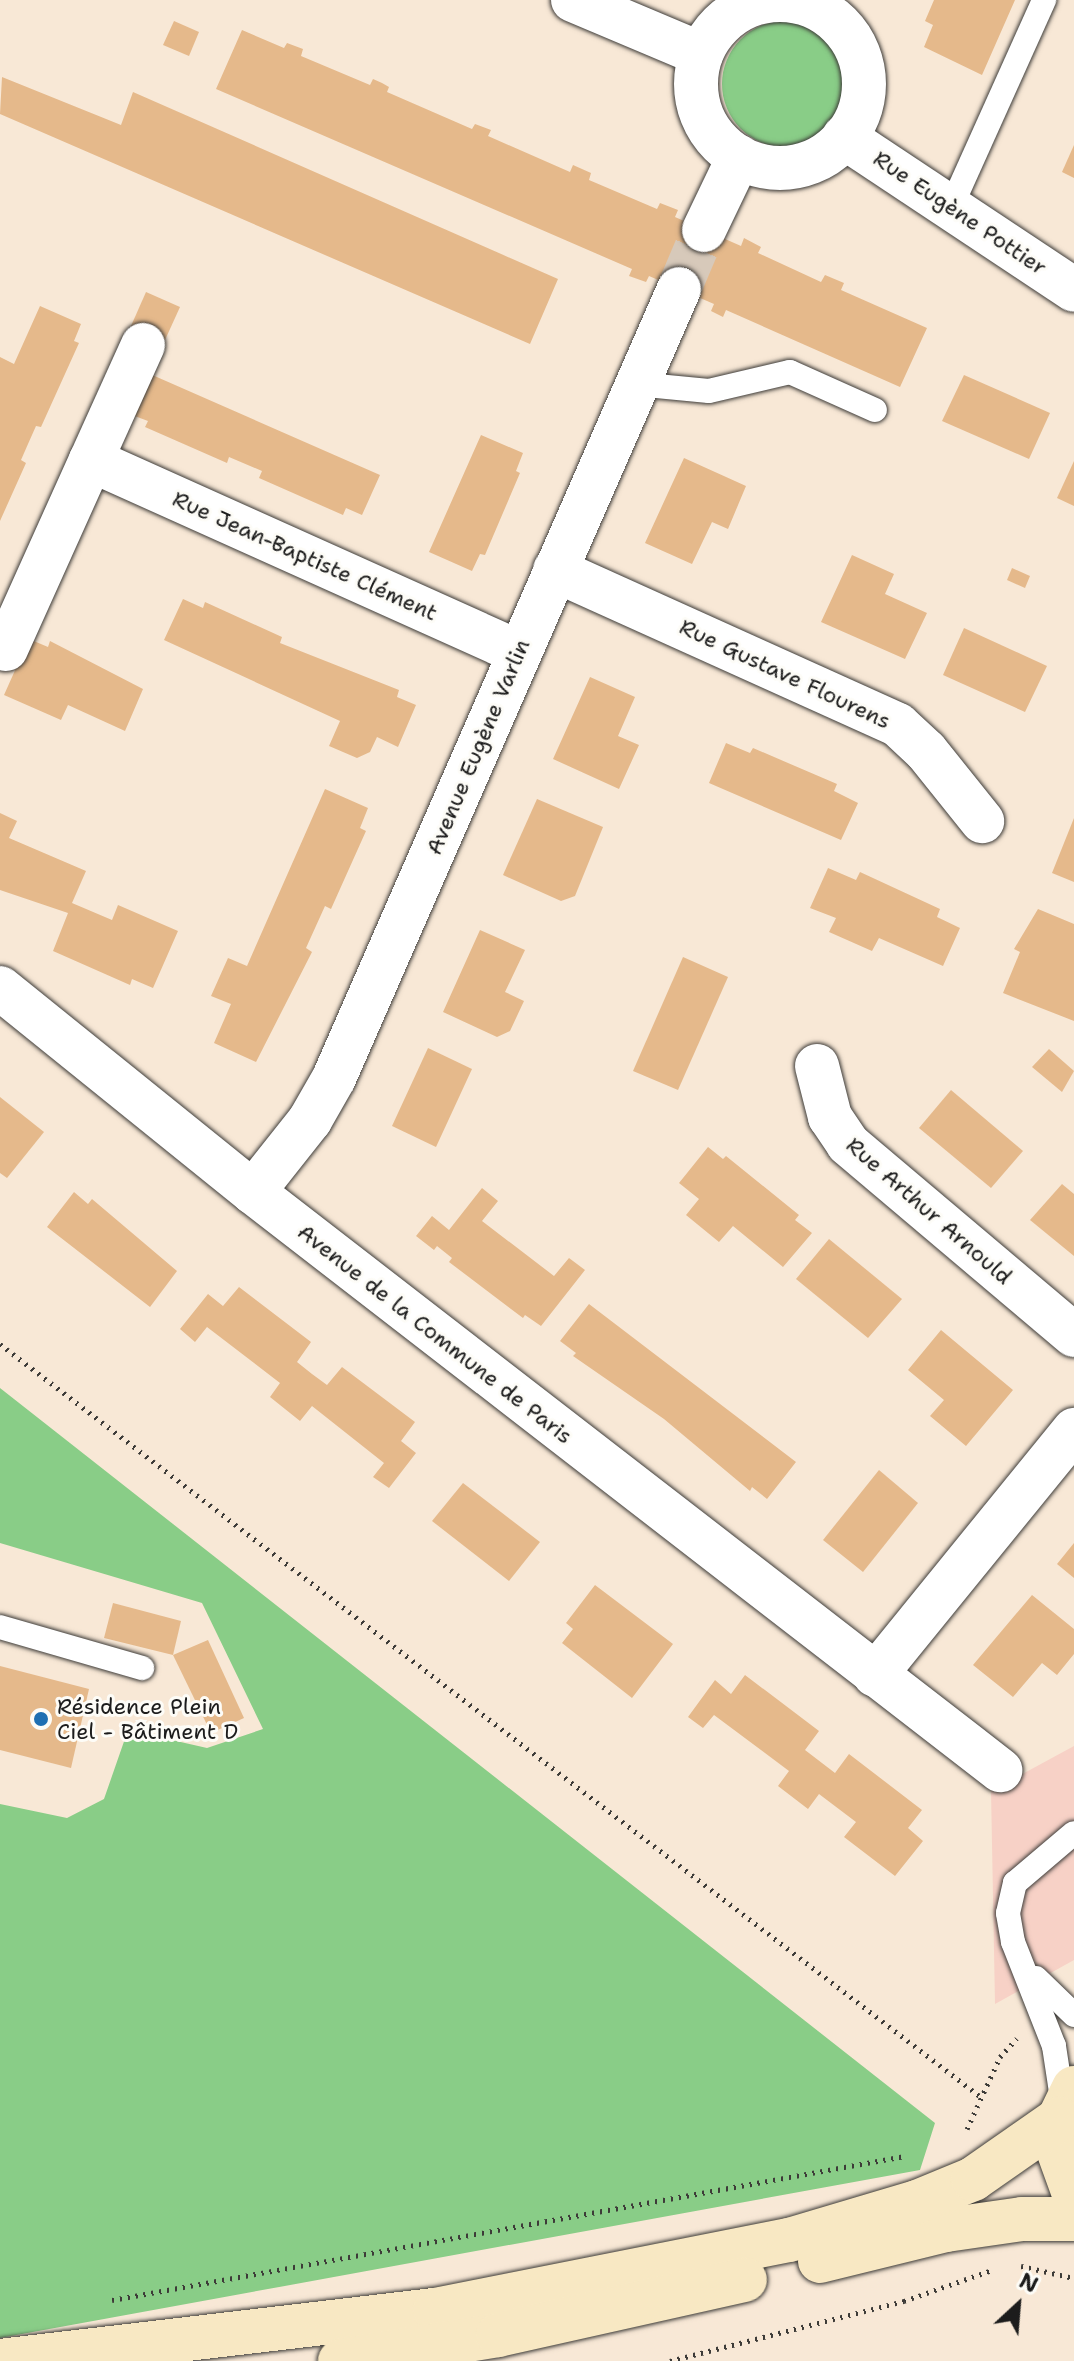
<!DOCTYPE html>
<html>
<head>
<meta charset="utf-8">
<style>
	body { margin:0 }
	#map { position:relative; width:1074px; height:2361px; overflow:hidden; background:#f8e8d6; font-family:"Shantell Sans",sans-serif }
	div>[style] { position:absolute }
	.built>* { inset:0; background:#f7d1c6 }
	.green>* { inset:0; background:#89cd87 }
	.round { border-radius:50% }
	.building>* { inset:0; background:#e5b98b }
	.street-tunnel>* { height:44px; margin-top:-22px; transform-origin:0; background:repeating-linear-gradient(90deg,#d7c9ba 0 44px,transparent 0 66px) }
	.path>* { height:5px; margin-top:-2.5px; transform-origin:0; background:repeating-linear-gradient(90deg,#3d3b38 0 2px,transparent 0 8px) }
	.roads { filter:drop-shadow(0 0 2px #3d3b38) drop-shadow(0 0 2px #3d3b38) }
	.lane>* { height:24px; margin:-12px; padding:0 12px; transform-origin:12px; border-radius:12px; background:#fff }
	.street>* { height:44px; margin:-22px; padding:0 22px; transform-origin:22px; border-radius:22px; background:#fff }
	.street>.ring { margin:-22px; padding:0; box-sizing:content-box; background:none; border:44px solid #fff; border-radius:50% }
	.secondary>* { height:44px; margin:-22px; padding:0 22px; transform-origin:22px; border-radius:22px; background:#f8e8c3 }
	.dots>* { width:22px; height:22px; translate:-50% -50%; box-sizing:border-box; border:4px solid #fdfcf7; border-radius:50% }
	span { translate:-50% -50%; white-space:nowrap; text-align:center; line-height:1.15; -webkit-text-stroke:6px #fdfcf7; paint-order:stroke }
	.street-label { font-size:22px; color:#1c1c1c }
	.poi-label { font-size:22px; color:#1c1c1c }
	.left { translate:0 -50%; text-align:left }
	.north { position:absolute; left:978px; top:2265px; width:80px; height:80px; -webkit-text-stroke:6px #fdfcf7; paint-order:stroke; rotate:26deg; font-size:22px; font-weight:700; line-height:32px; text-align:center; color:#1c1c1c }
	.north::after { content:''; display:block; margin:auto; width:28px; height:36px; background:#1c1c1c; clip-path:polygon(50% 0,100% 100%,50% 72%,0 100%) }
</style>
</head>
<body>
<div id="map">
	<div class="built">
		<i style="clip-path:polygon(1074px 1746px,1074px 1960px,995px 2004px,991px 1791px)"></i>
	</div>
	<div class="green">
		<i class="round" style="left:722px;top:21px;width:126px;height:126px"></i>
		<i style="clip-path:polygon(0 1388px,935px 2123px,920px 2170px,0 2338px,0 1804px,67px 1818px,104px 1799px,128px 1730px,207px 1748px,263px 1729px,202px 1603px,0 1543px)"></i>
	</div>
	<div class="building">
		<i style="clip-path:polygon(934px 0,1015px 0,982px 75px,924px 47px,933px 25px,925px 21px)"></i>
		<i style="clip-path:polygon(174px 21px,199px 32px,189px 56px,163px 45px)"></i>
		<i style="clip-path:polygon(242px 30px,284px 48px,287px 43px,303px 49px,301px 56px,370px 85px,373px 79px,382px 83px,389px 87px,387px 92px,472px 129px,475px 124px,491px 130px,488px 136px,570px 172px,573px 165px,591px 173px,589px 180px,657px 209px,660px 203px,678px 210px,675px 217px,741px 246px,744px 238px,761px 247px,758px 253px,821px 282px,825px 275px,844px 283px,841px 290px,927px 328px,900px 387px,726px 310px,723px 317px,711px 311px,714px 304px,649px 276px,646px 282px,629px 276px,632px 269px,216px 89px)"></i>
		<i style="clip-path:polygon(2px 77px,121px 125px,133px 92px,558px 279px,530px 344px,0 114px)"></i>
		<i style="clip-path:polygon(1074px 145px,1074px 178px,1062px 172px)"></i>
		<i style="clip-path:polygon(146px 292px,180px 307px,165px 340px,131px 326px)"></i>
		<i style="clip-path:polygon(40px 306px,81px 324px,74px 341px,79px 343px,41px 427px,36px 426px,28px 444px,21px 460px,26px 463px,0 521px,0 357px,14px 364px)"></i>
		<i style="clip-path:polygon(150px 374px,380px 475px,362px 515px,346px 508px,343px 515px,259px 478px,262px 471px,229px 457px,227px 463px,145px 427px,148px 421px,132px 415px)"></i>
		<i style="clip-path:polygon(964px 375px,1050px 413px,1029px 459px,942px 421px)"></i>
		<i style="clip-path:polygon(481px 435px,523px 453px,516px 471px,520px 473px,485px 555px,480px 554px,472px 571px,429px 552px)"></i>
		<i style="clip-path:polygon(684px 458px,746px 486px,728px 529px,712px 522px,692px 564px,645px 543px)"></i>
		<i style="clip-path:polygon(1074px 461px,1074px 506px,1057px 498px)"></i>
		<i style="clip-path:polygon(852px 555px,894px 574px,885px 594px,927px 613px,905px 659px,821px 622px)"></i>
		<i style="clip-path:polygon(1012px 568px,1030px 576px,1025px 588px,1007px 580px)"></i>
		<i style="clip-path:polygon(183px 599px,203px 608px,205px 602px,282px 637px,280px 643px,399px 690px,397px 697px,416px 705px,398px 747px,377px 737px,370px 752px,357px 758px,329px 746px,340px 721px,164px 640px)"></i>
		<i style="clip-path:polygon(964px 628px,1047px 666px,1025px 712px,943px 675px)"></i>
		<i style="clip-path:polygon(29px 639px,48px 647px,50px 641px,143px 689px,125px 731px,68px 705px,61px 720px,4px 695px)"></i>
		<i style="clip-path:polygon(590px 677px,635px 697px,618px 736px,639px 745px,619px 789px,553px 759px)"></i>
		<i style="clip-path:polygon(726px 743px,750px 753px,753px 748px,837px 784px,834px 791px,858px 803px,841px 840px,709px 783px)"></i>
		<i style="clip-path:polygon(325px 789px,368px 808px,360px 828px,366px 831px,331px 909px,325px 906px,306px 948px,312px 952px,256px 1062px,214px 1043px,231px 1004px,211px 996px,228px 958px,247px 966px)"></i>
		<i style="clip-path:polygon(537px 799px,603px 827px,575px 896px,561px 901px,503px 875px)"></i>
		<i style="clip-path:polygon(0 813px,17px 821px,9px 838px,86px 871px,72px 903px,112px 920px,118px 905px,178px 931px,153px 988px,132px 979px,130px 985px,53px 951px,68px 913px,0 890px)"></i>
		<i style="clip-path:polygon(1074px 818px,1074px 882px,1052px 873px)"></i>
		<i style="clip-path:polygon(828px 868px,856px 880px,860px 872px,940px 909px,937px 917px,960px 928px,943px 966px,879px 938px,872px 951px,829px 932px,836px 918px,810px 908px)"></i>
		<i style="clip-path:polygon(1038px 909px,1074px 924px,1074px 1021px,1003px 993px,1020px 952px,1014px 949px)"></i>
		<i style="clip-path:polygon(480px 930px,525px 950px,505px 992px,524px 1001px,510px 1031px,497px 1037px,443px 1012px)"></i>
		<i style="clip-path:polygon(683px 957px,728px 977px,678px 1090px,633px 1071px)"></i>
		<i style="clip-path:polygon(428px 1048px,472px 1069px,436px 1147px,392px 1126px)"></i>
		<i style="clip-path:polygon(1049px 1049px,1074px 1071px,1062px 1092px,1032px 1067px)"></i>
		<i style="clip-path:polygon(951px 1090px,1023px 1151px,991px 1188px,919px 1128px)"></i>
		<i style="clip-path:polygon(0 1097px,44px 1132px,7px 1178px,0 1173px)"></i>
		<i style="clip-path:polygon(708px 1147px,723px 1159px,726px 1156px,799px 1215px,795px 1220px,812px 1233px,783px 1267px,733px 1226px,719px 1242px,686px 1215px,699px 1199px,679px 1183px)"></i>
		<i style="clip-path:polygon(1062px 1184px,1074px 1194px,1074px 1256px,1030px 1220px)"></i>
		<i style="clip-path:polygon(482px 1188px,498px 1201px,482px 1221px,554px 1276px,569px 1258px,585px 1270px,541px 1326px,525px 1315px,523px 1318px,449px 1262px,452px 1258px,437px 1246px,434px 1250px,416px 1236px,432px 1216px,449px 1230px)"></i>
		<i style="clip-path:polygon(74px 1192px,88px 1204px,92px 1199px,177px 1271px,150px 1307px,47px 1227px)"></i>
		<i style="clip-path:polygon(829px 1239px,902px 1299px,868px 1338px,796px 1279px)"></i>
		<i style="clip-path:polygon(239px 1287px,311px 1342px,297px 1362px,312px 1374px,327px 1385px,342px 1367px,415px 1422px,401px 1441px,416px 1453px,389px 1488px,373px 1477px,384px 1463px,312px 1406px,300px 1421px,270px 1397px,280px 1383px,207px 1327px,195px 1342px,180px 1329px,208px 1294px,223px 1306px)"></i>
		<i style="clip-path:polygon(589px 1304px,796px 1462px,767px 1499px,752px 1487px,750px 1491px,664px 1419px,573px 1356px,576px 1353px,560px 1341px)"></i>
		<i style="clip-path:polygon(941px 1330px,1013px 1390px,966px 1446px,930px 1416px,944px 1400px,908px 1370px)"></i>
		<i style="clip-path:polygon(879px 1470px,918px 1503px,863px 1572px,823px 1540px)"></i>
		<i style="clip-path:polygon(463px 1483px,540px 1542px,509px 1581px,432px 1521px)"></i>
		<i style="clip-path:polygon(1074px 1543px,1074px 1578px,1057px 1564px)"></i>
		<i style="clip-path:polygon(595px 1585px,673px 1644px,632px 1698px,562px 1643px,573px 1629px,566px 1623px)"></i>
		<i style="clip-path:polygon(1032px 1595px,1074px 1629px,1074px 1654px,1057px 1675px,1042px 1663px,1013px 1697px,973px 1665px)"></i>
		<i style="clip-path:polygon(113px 1603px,181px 1621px,173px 1655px,104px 1638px)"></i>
		<i style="clip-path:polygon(208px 1640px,244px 1718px,211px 1733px,173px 1655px)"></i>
		<i style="clip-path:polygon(0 1666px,89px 1689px,71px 1768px,0 1750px)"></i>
		<i style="clip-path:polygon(745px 1675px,819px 1731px,805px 1750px,835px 1773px,849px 1754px,922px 1810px,908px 1828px,923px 1841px,895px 1876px,844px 1837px,856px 1822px,819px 1794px,808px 1809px,778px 1786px,789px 1771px,714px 1715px,703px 1728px,688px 1717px,715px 1680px,731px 1694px)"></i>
	</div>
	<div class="street-tunnel">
		<i style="left:679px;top:289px;width:64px;rotate:-67deg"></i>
	</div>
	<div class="path">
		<i style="left:0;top:1344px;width:1237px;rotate:37.51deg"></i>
		<i style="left:967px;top:2129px;width:79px;rotate:-65.4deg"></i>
		<i style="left:1000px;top:2057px;width:25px;rotate:-48deg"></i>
		<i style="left:1021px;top:2266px;width:54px;rotate:12.8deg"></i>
		<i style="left:112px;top:2300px;width:806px;rotate:-10.29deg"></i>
		<i style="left:670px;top:2361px;width:242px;rotate:-14.4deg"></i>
		<i style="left:904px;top:2301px;width:93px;rotate:-19.4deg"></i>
	</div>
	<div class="roads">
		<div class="lane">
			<i style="left:952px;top:205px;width:225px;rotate:-65.8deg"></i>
			<i style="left:636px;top:384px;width:73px;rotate:5.5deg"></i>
			<i style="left:709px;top:391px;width:83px;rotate:-13.2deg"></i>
			<i style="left:790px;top:372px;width:93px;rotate:24.1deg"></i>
			<i style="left:0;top:1627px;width:148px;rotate:16.1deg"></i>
			<i style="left:1036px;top:1978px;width:53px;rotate:44.2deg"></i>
			<i style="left:1063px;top:2105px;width:60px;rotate:-98.7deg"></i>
			<i style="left:1054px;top:2046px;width:112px;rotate:-111.5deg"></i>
			<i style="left:1013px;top:1942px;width:29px;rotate:-100deg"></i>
			<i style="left:1008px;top:1913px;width:31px;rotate:-77deg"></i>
			<i style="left:1015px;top:1883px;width:77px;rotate:-40.3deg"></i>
		</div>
		<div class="street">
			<i style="left:573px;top:0;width:139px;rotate:22.9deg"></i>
			<i class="ring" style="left:696px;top:0;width:124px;height:124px"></i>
			<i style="left:844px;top:137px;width:276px;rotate:33.6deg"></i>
			<i style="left:704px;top:230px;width:81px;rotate:-64.4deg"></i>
			<i style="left:143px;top:345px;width:126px;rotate:114.3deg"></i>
			<i style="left:91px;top:460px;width:469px;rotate:24.2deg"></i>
			<i style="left:555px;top:570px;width:376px;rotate:24.3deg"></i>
			<i style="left:898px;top:725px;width:38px;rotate:43deg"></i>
			<i style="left:926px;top:751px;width:90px;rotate:51.3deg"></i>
			<i style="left:6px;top:649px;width:207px;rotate:-65.8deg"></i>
			<i style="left:0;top:988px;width:325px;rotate:38.9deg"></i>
			<i style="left:253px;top:1192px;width:945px;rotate:37.73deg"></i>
			<i style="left:817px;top:1066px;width:53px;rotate:75.7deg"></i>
			<i style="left:830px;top:1117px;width:32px;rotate:56deg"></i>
			<i style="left:848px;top:1144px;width:296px;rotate:40.2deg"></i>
			<i style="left:253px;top:1192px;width:92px;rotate:-51.6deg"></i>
			<i style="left:310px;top:1120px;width:48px;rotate:-60.3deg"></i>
			<i style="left:334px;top:1078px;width:861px;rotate:-66.38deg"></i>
			<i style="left:875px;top:1675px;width:316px;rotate:-50.9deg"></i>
		</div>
		<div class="secondary">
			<i style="left:1074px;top:2088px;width:34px;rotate:116deg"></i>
			<i style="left:1059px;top:2119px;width:28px;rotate:94deg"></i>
			<i style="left:1057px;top:2147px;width:50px;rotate:70.1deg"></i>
			<i style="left:820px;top:2261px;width:130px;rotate:-13.8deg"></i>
			<i style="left:946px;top:2230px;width:77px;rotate:-8.2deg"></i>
			<i style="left:1022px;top:2219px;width:52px"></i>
			<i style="left:0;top:2361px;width:438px;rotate:-6.7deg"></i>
			<i style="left:435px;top:2310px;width:361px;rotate:-11.2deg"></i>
			<i style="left:789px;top:2240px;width:134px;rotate:-16.5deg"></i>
			<i style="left:917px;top:2202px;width:61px;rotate:-22.3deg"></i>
			<i style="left:973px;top:2179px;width:105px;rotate:-34.9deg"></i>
			<i style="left:340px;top:2361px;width:160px;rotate:-9.3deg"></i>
			<i style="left:498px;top:2335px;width:253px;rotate:-12.6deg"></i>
		</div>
	</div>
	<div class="dots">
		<i style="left:41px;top:1719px;background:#1f6fb2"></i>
	</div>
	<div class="street-label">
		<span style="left:960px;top:213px;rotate:34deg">Rue Eugène Pottier</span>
		<span style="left:305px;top:556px;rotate:24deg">Rue Jean-Baptiste Clément</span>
		<span style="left:785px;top:674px;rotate:25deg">Rue Gustave Flourens</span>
		<span style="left:478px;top:747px;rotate:-67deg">Avenue Eugène Varlin</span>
		<span style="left:929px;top:1211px;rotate:41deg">Rue Arthur Arnould</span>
		<span style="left:435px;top:1334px;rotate:38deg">Avenue de la Commune de Paris</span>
	</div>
	<div class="poi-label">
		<span class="left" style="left:57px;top:1719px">Résidence Plein<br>Ciel - Bâtiment D</span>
	</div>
	<div class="north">N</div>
</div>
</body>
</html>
